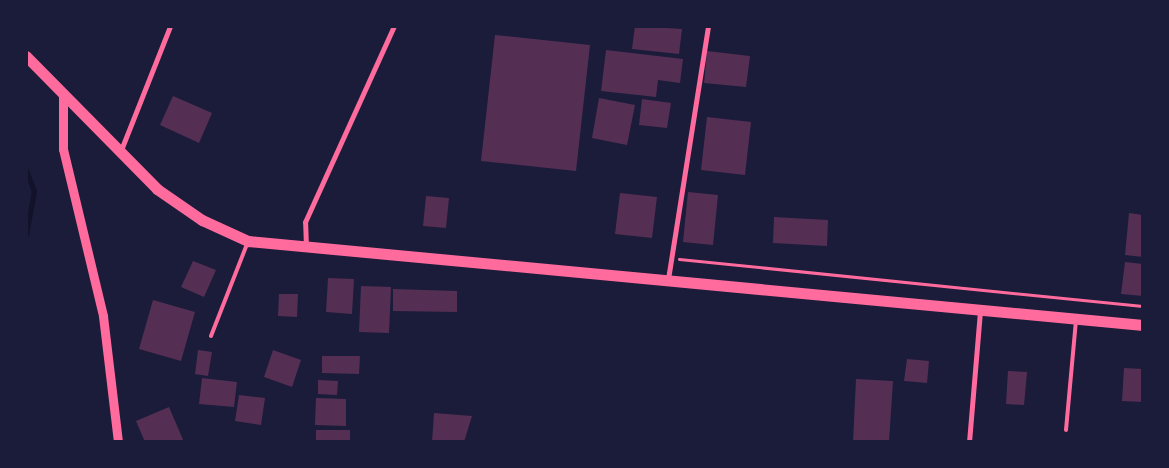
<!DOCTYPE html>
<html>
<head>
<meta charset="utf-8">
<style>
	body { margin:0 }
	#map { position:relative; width:1169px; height:468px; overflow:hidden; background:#1b1b3a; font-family:"Golos Text",sans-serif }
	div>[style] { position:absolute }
	.stream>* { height:5px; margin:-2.5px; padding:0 2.5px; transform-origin:2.5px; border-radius:2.5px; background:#12122b }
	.building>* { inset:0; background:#542f53 }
	.path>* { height:3px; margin:-1.5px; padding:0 1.5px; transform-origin:1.5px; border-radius:1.5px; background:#ff6b9d }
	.service>* { height:4px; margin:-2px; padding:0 2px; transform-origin:2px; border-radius:2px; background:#ff6b9d }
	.minor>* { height:5px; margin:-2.5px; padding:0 2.5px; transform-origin:2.5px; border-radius:2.5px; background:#ff6b9d }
	.tertiary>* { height:9px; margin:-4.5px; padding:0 4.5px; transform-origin:4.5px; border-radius:4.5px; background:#ff6b9d }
	.trunk>* { height:11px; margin:-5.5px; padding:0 5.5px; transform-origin:5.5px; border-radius:5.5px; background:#ff6b9d }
	span { translate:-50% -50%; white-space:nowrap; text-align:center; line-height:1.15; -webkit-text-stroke:4px #1b1b3a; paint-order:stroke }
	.frame { position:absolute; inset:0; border:28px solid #1b1b3a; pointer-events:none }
</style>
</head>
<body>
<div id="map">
	<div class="stream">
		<i style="left:26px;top:170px;width:22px;rotate:69deg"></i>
		<i style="left:34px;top:191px;width:44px;rotate:100.5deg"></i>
	</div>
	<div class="building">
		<i style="clip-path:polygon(635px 26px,682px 29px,679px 54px,632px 49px)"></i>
		<i style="clip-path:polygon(495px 35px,590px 45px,576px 171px,481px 161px)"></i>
		<i style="clip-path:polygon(606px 50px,683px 59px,680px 83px,658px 80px,656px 97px,601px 91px)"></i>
		<i style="clip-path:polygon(707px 51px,750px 56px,746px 87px,704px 83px)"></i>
		<i style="clip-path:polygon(173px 96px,212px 113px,199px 143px,160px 125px)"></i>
		<i style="clip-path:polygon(599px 98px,635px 105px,627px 145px,592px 138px)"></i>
		<i style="clip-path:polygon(642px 99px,671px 103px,667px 128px,639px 125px)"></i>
		<i style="clip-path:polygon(707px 117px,751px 122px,745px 175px,701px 170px)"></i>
		<i style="clip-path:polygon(688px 192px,718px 195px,713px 245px,683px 242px)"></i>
		<i style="clip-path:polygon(620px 193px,657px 197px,652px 238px,615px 234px)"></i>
		<i style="clip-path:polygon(426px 196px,449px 198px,446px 228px,423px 226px)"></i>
		<i style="clip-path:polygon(1129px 213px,1143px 215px,1143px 257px,1125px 255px)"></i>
		<i style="clip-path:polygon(774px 217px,828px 220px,827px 246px,773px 243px)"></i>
		<i style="clip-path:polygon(193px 261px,216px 270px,204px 297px,181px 287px)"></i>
		<i style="clip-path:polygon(1125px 262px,1143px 264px,1143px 296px,1121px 294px)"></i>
		<i style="clip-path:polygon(328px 278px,354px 279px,352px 314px,326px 312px)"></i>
		<i style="clip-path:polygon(361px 286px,391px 287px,389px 333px,359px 332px)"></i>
		<i style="clip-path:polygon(393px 289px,457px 291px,457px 312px,393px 311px)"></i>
		<i style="clip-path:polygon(279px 294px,298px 294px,297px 317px,278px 316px)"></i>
		<i style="clip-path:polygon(153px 300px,195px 312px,181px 361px,139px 349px)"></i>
		<i style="clip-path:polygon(198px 350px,212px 352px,208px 376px,195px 374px)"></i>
		<i style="clip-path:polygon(273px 350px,301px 360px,292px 387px,264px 377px)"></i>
		<i style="clip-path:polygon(322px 356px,360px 356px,359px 374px,322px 373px)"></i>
		<i style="clip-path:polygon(907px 359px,929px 361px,927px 383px,904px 381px)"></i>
		<i style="clip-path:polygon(1124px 368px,1143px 369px,1143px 402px,1122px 401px)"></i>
		<i style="clip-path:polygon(1008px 371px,1027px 372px,1024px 405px,1006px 404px)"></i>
		<i style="clip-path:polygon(202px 378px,237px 382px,234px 407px,199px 404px)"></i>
		<i style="clip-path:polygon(856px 379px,893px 381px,889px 442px,853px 442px)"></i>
		<i style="clip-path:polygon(318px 380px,338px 381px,337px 395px,318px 394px)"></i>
		<i style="clip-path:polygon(239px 395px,265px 398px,261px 425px,235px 421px)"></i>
		<i style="clip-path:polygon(316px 398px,346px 399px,346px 426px,315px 425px)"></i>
		<i style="clip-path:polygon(169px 407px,184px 442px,145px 442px,136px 421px)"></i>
		<i style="clip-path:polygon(434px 413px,472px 416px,464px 442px,432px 442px)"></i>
		<i style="clip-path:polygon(316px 430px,350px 430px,350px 442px,316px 442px)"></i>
	</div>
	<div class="path">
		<i style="left:679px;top:259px;width:466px;rotate:5.8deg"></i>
	</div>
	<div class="service">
		<i style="left:211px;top:336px;width:99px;rotate:-68.6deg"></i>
		<i style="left:1066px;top:430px;width:109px;rotate:-84.8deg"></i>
	</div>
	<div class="minor">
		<i style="left:121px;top:150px;width:133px;rotate:-68.4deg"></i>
		<i style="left:306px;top:247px;width:25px;rotate:-92deg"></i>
		<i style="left:305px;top:222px;width:215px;rotate:-65.6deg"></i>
		<i style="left:668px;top:279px;width:256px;rotate:-81deg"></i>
		<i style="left:969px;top:442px;width:132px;rotate:-85.2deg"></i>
	</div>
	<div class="tertiary">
		<i style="left:63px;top:95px;width:54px;rotate:90deg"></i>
		<i style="left:63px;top:149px;width:172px;rotate:76.5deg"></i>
		<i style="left:103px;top:316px;width:127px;rotate:83.2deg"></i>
	</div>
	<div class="trunk">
		<i style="left:26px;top:56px;width:187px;rotate:45.4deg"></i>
		<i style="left:157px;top:189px;width:55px;rotate:34.6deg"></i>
		<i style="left:202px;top:220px;width:51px;rotate:24.5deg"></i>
		<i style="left:248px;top:241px;width:899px;rotate:5.36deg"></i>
	</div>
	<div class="frame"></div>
</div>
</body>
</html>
